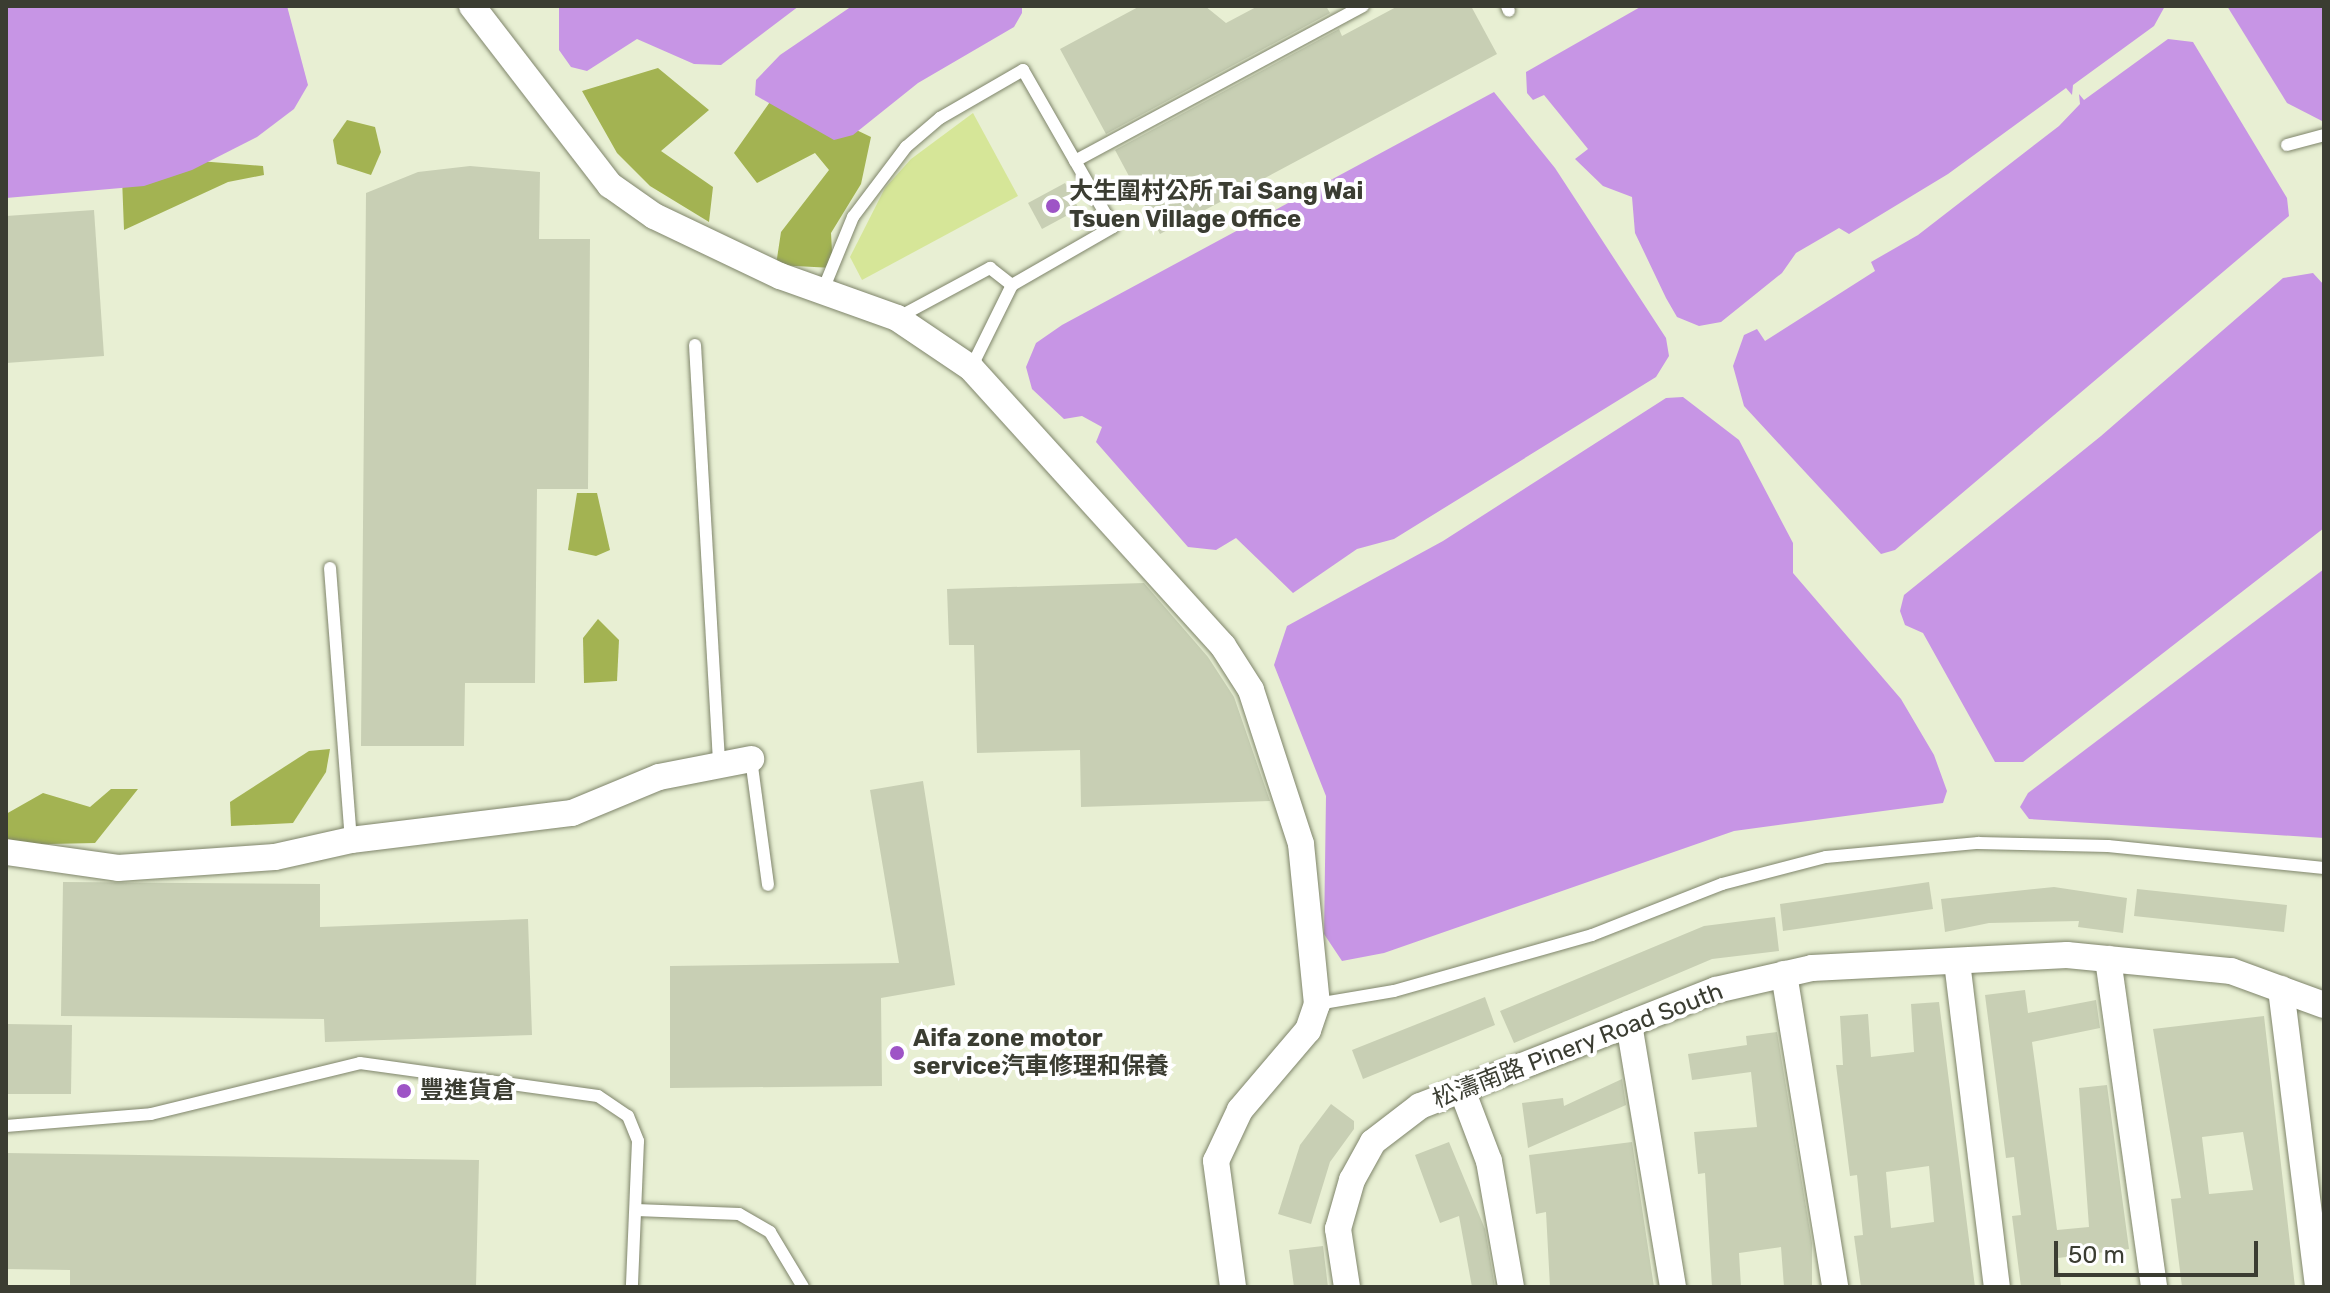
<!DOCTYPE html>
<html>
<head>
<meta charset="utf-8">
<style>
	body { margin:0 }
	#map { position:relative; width:2330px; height:1293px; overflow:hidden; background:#e8efd3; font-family:Rubik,"Noto Sans TC",sans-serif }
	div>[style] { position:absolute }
	.green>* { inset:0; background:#d6e698 }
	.forest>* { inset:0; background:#a3b352 }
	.water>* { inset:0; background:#c795e5 }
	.building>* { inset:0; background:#c8cfb4 }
	.roads { filter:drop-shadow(0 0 2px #7f856b) drop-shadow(0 0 2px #7f856b) }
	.lane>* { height:12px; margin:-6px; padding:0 6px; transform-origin:6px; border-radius:6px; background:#fff }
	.street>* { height:26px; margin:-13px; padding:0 13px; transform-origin:13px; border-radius:13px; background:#fff }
	.dots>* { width:22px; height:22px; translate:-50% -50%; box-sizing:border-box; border:4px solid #fff; border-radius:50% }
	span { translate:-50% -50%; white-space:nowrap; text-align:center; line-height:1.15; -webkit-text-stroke:8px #fff; paint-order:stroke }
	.poi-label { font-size:24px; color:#3b3d32; font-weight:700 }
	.left { translate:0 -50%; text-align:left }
	.street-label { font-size:24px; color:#3b3d32 }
	.frame { position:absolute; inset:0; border:8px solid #3b3d32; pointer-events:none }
	.scale { position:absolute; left:2054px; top:1241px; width:204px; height:36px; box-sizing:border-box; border:4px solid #3b3d32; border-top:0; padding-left:10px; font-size:24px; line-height:28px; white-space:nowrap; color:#3b3d32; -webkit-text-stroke:6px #fff; paint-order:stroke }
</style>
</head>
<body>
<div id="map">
	<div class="green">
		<i style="clip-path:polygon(973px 113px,1018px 196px,862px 280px,850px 257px,885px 188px,911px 159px)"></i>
	</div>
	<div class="forest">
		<i style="clip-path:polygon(658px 68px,709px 110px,661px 151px,713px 187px,709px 222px,650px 186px,617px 153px,582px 91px)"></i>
		<i style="clip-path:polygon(777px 92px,871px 137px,861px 184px,831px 233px,833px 268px,776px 265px,781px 232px,829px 170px,815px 153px,757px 183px,734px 153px)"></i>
		<i style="clip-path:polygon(347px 120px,375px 127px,381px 152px,371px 175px,337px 164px,333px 140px)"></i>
		<i style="clip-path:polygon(173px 159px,263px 166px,264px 175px,228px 182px,124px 230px,122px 178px)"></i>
		<i style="clip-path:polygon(577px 493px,597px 493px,610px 550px,596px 556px,568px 550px)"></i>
		<i style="clip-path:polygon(598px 619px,619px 640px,617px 681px,584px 683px,583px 638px)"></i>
		<i style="clip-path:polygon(330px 749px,326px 772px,293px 823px,231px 826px,230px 802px,309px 751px)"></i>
		<i style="clip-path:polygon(111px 789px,138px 789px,95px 843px,6px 845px,6px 814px,43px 793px,90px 807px)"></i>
	</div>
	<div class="water">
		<i style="clip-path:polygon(6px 6px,287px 6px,308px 85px,294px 109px,257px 137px,192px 170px,144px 186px,6px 198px)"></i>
		<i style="clip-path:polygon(559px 6px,799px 6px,721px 65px,694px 64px,637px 39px,587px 71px,571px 67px,559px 50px)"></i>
		<i style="clip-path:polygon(852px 6px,1022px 6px,1022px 13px,1014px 27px,918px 83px,853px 135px,834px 140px,755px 95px,756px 80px,780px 55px)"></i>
		<i style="clip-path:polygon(1642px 6px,2165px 6px,2154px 26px,2073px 85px,2072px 95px,2066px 88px,1948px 174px,1849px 234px,1839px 228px,1796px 253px,1782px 273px,1721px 322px,1699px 326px,1677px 317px,1666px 298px,1635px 233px,1632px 197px,1603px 186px,1575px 159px,1588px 149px,1544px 95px,1533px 100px,1527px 93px,1526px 72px)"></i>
		<i style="clip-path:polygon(2227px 6px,2324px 6px,2324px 122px,2287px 103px)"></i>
		<i style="clip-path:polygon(2168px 39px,2193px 42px,2287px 198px,2289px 216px,1895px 550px,1881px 554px,1744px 406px,1733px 366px,1744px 335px,1757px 329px,1765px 341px,1875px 271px,1871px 262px,1918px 235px,2059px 126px,2080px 104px,2079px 94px,2084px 100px)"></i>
		<i style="clip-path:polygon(1494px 92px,1555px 168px,1666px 338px,1669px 356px,1656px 377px,1394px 539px,1357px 549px,1293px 593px,1236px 538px,1216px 550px,1188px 547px,1096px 442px,1102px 427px,1082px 416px,1064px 419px,1032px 389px,1026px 367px,1036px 343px,1062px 325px)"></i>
		<i style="clip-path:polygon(2313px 273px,2324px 285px,2324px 528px,2023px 762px,1995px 762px,1923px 633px,1905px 625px,1900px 611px,1904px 595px,2101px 436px,2283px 278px)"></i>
		<i style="clip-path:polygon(1683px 397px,1739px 440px,1793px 543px,1793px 573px,1901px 699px,1934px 755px,1947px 791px,1943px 803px,1734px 831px,1384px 953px,1342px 961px,1324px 934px,1326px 796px,1274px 665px,1287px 626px,1443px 541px,1666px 398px)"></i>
		<i style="clip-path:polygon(2324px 569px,2324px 838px,2029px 819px,2020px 807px,2028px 793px)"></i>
	</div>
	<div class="building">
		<i style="clip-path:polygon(1140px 6px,1205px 6px,1226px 23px,1258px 6px,1326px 6px,1330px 13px,1106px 134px,1060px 49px)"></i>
		<i style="clip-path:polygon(1398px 6px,1471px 6px,1497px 54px,1160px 234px,1115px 150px,1339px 29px,1342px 36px)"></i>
		<i style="clip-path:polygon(470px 166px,540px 172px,539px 239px,590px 239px,588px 489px,537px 489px,535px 683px,465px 683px,464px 746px,361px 746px,366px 193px,418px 172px)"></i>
		<i style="clip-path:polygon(1065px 183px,1079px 209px,1042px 229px,1028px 203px)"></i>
		<i style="clip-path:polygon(94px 210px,104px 356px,6px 363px,6px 216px)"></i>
		<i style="clip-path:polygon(1144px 583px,1208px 657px,1234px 697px,1270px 801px,1081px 807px,1080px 750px,977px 753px,974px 645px,949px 645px,947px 589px)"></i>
		<i style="clip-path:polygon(923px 781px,955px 985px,881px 998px,882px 1086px,670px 1088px,670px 966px,899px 963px,870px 790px)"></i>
		<i style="clip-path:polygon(63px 882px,320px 884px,320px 927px,528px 919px,532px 1035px,325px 1042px,324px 1019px,61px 1016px)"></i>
		<i style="clip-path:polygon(1929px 882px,1933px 909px,1783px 931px,1780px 904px)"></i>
		<i style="clip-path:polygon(2054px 887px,2127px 898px,2123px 933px,2078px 927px,2079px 921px,1989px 923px,1945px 932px,1941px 899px)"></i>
		<i style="clip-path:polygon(2137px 889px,2287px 905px,2284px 932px,2134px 916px)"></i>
		<i style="clip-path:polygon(1775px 917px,1779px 951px,1712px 959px,1514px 1043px,1500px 1011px,1704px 926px)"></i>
		<i style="clip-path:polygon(2025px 990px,2028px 1013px,2096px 1000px,2100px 1028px,2032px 1042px,2036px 1071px,2057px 1230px,2089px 1227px,2079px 1088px,2107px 1085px,2129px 1249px,2058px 1258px,2061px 1287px,2021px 1287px,2012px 1216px,2021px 1215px,2014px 1157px,2006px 1158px,1985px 995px)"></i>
		<i style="clip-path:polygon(1485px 997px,1495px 1025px,1363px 1079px,1352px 1050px)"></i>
		<i style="clip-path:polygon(evenodd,1939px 1002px,1975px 1287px,1861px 1287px,1854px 1236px,1863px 1235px,1857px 1175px,1850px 1176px,1836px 1065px,1843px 1065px,1840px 1016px,1868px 1014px,1871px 1057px,1914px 1052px,1911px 1004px,1939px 1002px,1929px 1166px,1934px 1222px,1891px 1228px,1886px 1172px,1929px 1166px)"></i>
		<i style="clip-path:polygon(evenodd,2264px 1016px,2295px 1287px,2182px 1287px,2171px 1199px,2181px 1198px,2153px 1029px,2264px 1016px,2243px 1132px,2253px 1190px,2209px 1194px,2202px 1137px,2243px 1132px)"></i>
		<i style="clip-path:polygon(6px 1024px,72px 1025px,71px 1094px,6px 1094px)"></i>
		<i style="clip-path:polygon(1777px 1032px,1812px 1243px,1812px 1287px,1784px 1287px,1781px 1247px,1739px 1253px,1741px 1287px,1712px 1287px,1705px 1173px,1698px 1174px,1694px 1132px,1757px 1127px,1751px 1072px,1692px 1080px,1688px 1054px,1747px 1045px,1746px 1036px)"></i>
		<i style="clip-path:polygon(1622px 1079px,1626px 1105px,1528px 1148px,1522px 1103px,1563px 1098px,1564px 1106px)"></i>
		<i style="clip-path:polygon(1331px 1104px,1354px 1121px,1354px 1129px,1330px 1162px,1311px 1224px,1278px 1214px,1300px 1145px)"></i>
		<i style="clip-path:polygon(1449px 1142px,1485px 1229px,1495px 1287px,1472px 1287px,1459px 1216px,1440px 1223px,1415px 1155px)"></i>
		<i style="clip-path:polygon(1632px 1142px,1654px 1287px,1550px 1287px,1546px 1212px,1536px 1214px,1529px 1155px)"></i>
		<i style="clip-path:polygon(6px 1153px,479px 1160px,476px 1287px,70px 1287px,70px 1270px,6px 1269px)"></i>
		<i style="clip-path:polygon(1323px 1246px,1328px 1287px,1294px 1287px,1289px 1250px)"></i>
	</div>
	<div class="roads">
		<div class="lane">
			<i style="left:1507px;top:6px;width:5px;rotate:68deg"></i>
			<i style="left:2287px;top:145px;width:38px;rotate:-15deg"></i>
			<i style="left:1075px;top:161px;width:327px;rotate:-28.3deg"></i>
			<i style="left:823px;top:290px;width:79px;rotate:-67.7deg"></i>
			<i style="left:853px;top:217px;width:88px;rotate:-52.9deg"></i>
			<i style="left:906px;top:147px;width:45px;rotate:-40.5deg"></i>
			<i style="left:940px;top:118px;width:96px;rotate:-30deg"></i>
			<i style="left:1023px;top:70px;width:181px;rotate:60.2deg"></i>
			<i style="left:1113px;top:227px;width:116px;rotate:150.1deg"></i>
			<i style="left:1012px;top:285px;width:93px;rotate:116.3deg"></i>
			<i style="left:897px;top:318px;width:106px;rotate:-28.3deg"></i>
			<i style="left:990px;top:268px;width:28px;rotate:38deg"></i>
			<i style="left:695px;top:345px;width:417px;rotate:86.7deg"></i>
			<i style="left:330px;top:568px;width:273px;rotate:85.6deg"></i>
			<i style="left:751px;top:759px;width:127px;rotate:82.3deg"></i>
			<i style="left:1317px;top:1004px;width:78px;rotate:-9.6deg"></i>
			<i style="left:1394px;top:991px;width:206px;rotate:-15.8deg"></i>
			<i style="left:1592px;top:935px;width:140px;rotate:-21.4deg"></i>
			<i style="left:1722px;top:884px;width:107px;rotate:-14.6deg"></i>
			<i style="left:1826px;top:857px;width:153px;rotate:-5.3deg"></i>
			<i style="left:1978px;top:843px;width:130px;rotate:1.3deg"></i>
			<i style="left:2108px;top:846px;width:217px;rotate:5.8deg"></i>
			<i style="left:6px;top:1126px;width:145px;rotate:-4.7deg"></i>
			<i style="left:151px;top:1114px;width:215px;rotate:-13.7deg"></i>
			<i style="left:360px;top:1063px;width:240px;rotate:7.9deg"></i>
			<i style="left:598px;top:1096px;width:36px;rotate:34deg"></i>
			<i style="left:628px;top:1116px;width:27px;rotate:68deg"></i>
			<i style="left:638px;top:1141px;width:146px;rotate:92.4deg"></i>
			<i style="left:636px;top:1210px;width:103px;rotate:2.2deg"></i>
			<i style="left:739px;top:1214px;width:36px;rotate:30deg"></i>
			<i style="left:770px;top:1232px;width:64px;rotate:59deg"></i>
		</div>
		<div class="street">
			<i style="left:472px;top:6px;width:226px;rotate:52.4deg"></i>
			<i style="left:610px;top:185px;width:54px;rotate:35.2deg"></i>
			<i style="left:654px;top:216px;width:140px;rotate:25.5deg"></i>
			<i style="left:780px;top:276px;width:124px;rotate:19.7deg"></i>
			<i style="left:897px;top:318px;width:89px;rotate:34deg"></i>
			<i style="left:971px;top:368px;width:375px;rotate:47.8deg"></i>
			<i style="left:1223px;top:646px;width:52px;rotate:57.5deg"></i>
			<i style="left:1251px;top:690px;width:162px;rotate:72deg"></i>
			<i style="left:1301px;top:844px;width:161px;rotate:84.3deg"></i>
			<i style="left:1317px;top:1004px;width:28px;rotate:109deg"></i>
			<i style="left:1308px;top:1030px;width:105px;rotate:130.4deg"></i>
			<i style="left:1240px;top:1110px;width:56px;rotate:115.2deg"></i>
			<i style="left:1216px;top:1161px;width:127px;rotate:82.3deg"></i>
			<i style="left:6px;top:852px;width:113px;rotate:8.1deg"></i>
			<i style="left:118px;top:868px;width:157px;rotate:-4deg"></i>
			<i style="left:275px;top:857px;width:78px;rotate:-12.6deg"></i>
			<i style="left:351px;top:840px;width:223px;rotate:-7deg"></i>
			<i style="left:572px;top:813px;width:94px;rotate:-22.5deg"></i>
			<i style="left:659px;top:777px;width:94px;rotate:-11.1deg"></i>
			<i style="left:2108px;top:959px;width:331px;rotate:82deg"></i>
			<i style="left:1957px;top:962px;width:327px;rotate:83deg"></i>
			<i style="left:1784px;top:974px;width:317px;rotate:80.7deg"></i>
			<i style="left:2281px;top:989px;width:300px;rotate:82.9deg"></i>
			<i style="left:1629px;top:1024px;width:267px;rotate:80.5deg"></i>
			<i style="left:1462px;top:1090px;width:76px;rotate:69.2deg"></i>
			<i style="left:1489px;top:1161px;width:128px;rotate:80.1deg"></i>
			<i style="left:1347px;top:1287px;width:59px;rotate:-98.8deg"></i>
			<i style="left:1338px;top:1229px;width:51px;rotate:-74.1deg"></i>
			<i style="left:1352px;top:1180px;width:43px;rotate:-61.1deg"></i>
			<i style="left:1373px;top:1142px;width:59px;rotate:-37.5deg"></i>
			<i style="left:1420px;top:1106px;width:318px;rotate:-21.4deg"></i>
			<i style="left:1716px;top:990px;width:98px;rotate:-12.9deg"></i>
			<i style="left:1812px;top:968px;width:255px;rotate:-2.9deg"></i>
			<i style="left:2067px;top:955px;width:165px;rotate:5.6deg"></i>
			<i style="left:2231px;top:971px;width:99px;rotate:20.1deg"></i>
		</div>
	</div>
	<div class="dots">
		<i style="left:1053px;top:206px;background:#9e54c6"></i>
		<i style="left:897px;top:1053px;background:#9e54c6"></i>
		<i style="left:404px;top:1091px;background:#9e54c6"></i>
	</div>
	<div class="poi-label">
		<span class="left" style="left:1069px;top:206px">大生圍村公所 Tai Sang Wai<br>Tsuen Village Office</span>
		<span class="left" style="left:913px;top:1053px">Aifa zone motor<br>service汽車修理和保養</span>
		<span class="left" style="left:420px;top:1091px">豐進貨倉</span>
	</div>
	<div class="street-label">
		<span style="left:1578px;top:1046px;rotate:-21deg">松濤南路 Pinery Road South</span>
	</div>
	<div class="frame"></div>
	<div class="scale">50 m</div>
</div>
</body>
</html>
